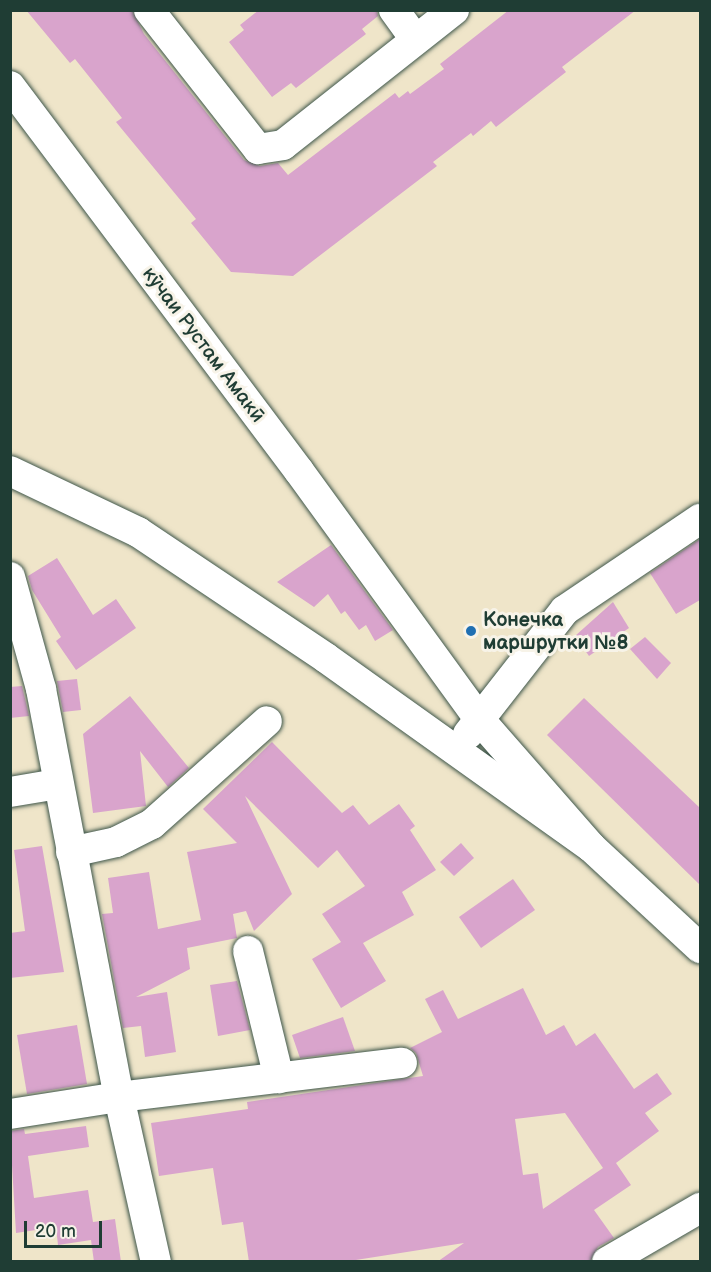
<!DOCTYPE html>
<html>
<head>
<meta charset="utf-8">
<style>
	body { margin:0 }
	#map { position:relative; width:711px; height:1272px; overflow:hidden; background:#efe5c9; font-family:"Balsamiq Sans",sans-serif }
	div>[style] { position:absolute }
	.building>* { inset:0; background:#d9a4cc }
	.roads { filter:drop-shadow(0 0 2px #3e564a) drop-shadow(0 0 2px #3e564a) }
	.minor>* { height:30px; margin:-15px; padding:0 15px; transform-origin:15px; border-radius:15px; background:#fff }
	.dots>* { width:16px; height:16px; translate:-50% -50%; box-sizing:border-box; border:3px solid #f7f3e8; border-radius:50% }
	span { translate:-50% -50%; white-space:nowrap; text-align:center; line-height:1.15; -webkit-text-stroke:6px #f7f3e8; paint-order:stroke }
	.street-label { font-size:20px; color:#1f3d34 }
	.poi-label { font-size:20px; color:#1f3d34; font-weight:700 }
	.left { translate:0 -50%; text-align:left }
	.frame { position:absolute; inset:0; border:12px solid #1f3d34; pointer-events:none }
	.scale { position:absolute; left:24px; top:1221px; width:78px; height:27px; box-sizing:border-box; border:3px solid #1f3d34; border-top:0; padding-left:8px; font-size:18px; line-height:21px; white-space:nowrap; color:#1f3d34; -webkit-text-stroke:4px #f7f3e8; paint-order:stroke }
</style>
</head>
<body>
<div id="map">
	<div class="building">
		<i style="clip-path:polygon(26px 10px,132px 10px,144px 34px,244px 160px,260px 166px,278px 163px,288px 175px,395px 93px,399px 98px,408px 91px,410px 94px,444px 69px,440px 64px,509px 10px,636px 10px,562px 67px,566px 72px,496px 127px,491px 121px,473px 136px,471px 133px,433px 162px,437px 166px,293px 276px,231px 272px,191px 223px,196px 219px,116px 122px,122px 118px,107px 99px,75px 59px,70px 63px)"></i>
		<i style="clip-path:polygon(259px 10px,377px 10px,378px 16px,362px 29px,366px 34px,296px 88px,291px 83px,272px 97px,229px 42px,244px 30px,240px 25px)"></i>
		<i style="clip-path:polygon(700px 539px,700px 600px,676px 614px,650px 573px)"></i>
		<i style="clip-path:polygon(331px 545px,393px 630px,375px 641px,366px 625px,359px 630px,345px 611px,341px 614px,328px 594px,314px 607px,277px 582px)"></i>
		<i style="clip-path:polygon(57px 558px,93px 615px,116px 599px,136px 628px,76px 670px,56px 641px,61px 637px,32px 590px,28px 576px)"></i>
		<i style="clip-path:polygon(613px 602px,629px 628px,589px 656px,575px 636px)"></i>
		<i style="clip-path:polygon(645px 637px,671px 663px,657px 679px,630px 649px)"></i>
		<i style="clip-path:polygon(77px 679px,81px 710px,63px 712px,57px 681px)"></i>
		<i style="clip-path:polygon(22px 686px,29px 716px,10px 718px,10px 687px)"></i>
		<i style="clip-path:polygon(130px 696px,189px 768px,168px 787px,140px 751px,146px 806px,93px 813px,83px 734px)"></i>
		<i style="clip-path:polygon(584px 698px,700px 808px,700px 885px,547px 735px)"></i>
		<i style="clip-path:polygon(272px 742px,342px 813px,353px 805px,369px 825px,399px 804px,415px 826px,410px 830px,436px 870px,402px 892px,414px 915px,363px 943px,386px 981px,341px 1008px,312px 959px,341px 942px,322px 914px,365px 886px,337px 850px,318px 868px,245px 796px,292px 894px,254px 931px,246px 911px,233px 914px,237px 938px,187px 948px,190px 969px,136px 997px,167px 992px,176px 1052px,145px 1057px,141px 1026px,123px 1028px,102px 914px,113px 913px,108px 878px,149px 872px,158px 929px,201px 920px,187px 852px,237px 843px,203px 809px)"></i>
		<i style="clip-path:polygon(461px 843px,474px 858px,454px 876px,440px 862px)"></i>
		<i style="clip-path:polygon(42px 846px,64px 972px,10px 978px,10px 933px,25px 931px,14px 850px)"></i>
		<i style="clip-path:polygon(513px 879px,535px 910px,481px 948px,459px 917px)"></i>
		<i style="clip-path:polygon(237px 981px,250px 1030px,218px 1036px,210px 985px)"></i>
		<i style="clip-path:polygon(evenodd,523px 988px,546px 1035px,564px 1025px,576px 1046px,595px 1033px,634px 1089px,657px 1073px,672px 1094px,645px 1113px,659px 1131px,616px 1163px,631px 1185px,594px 1210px,614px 1238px,598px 1247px,590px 1262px,437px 1262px,464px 1243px,343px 1262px,249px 1262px,243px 1222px,222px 1225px,213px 1168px,159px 1176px,151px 1123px,248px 1109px,247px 1102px,423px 1076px,416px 1053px,410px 1048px,442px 1032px,425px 999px,443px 990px,458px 1019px,523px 988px,565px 1113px,603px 1168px,543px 1209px,538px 1173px,523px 1175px,515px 1119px,565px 1113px)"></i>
		<i style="clip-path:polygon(343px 1017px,355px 1051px,300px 1058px,292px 1035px)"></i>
		<i style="clip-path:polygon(77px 1025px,87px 1084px,27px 1094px,17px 1035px)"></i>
		<i style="clip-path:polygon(86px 1126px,89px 1147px,28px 1156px,34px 1198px,88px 1190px,93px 1222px,115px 1219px,121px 1262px,94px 1262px,91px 1240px,58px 1245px,56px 1227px,16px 1233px,10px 1131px,24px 1129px,25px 1134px)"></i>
	</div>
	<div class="roads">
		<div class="minor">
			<i style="left:149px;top:10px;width:177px;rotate:51.9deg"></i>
			<i style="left:258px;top:149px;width:25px;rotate:-9deg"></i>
			<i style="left:283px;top:145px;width:218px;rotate:-38.3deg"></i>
			<i style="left:394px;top:10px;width:36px;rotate:54deg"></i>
			<i style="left:10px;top:86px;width:481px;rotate:53.1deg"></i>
			<i style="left:299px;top:471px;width:306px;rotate:54deg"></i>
			<i style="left:479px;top:719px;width:170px;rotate:48.8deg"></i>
			<i style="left:10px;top:471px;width:142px;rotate:25.5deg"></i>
			<i style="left:138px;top:532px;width:226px;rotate:33.8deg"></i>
			<i style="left:326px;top:658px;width:325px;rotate:35.5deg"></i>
			<i style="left:591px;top:847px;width:149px;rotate:42.8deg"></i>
			<i style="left:10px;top:577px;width:116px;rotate:74.5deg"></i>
			<i style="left:41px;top:689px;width:415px;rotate:79.2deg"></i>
			<i style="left:119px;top:1097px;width:169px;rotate:77.4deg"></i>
			<i style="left:468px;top:734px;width:157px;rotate:-52deg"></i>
			<i style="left:565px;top:610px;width:163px;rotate:-34deg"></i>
			<i style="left:10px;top:792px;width:49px;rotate:-9.5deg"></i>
			<i style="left:71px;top:852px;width:46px;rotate:-12.5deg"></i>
			<i style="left:116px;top:842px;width:40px;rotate:-26.6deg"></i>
			<i style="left:152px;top:824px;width:154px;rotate:-41.8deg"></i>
			<i style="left:248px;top:951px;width:131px;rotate:76.3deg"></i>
			<i style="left:10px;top:1114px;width:110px;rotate:-8.9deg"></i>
			<i style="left:119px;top:1097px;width:285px;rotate:-6.9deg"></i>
			<i style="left:607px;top:1262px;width:108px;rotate:-30.1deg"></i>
		</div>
	</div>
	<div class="dots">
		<i style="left:471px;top:631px;background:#1f6fb2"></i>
	</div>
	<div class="street-label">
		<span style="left:203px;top:345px;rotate:53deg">кӯчаи Рустам Амакӣ</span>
	</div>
	<div class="poi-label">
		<span class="left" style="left:483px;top:632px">Конечка<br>маршрутки №8</span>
	</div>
	<div class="frame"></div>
	<div class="scale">20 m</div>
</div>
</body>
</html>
